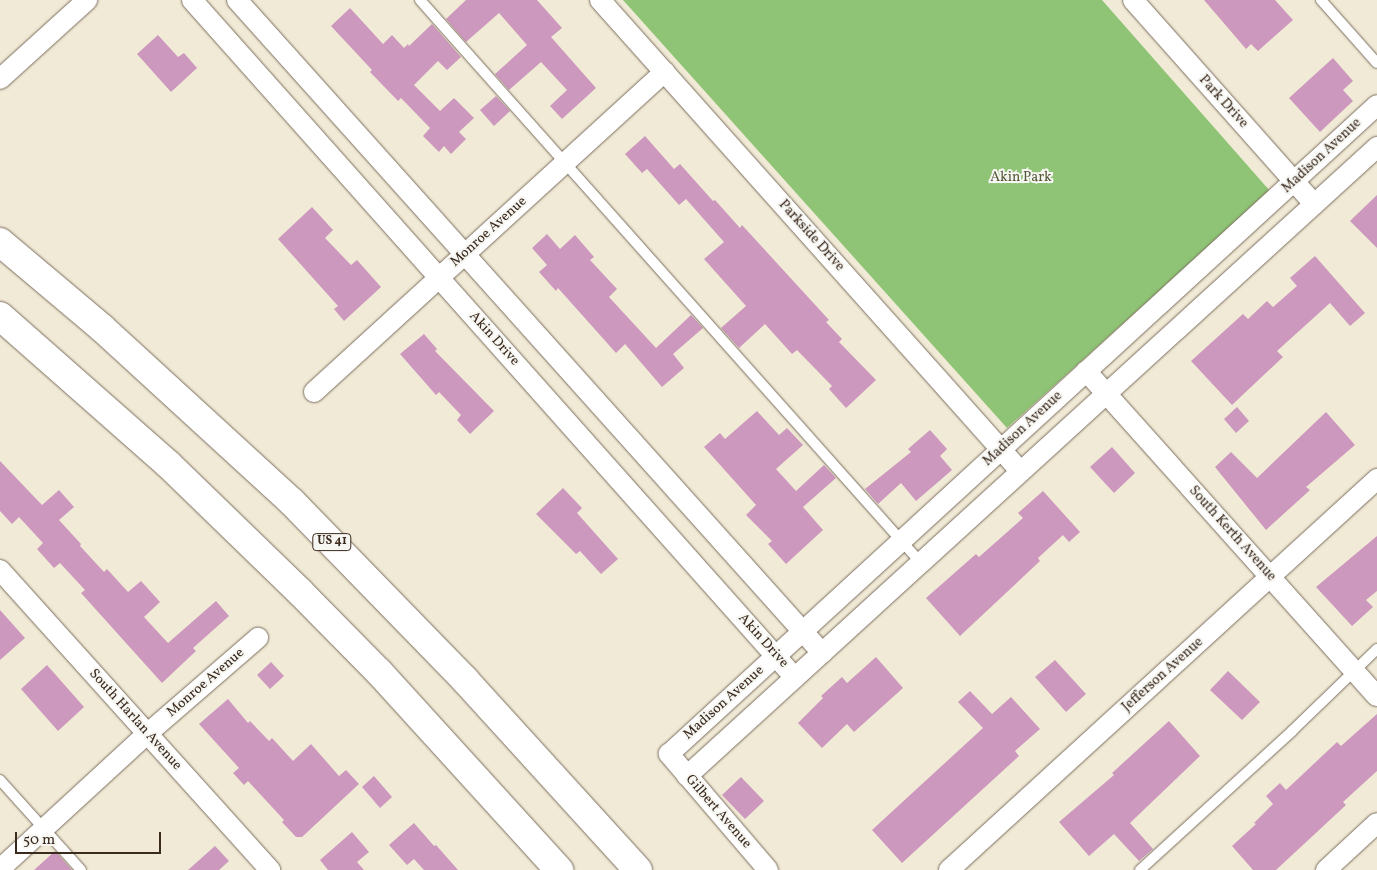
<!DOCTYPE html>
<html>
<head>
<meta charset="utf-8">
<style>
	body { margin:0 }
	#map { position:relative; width:1377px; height:870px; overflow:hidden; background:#f1ead6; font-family:Vollkorn,serif }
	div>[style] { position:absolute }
	.green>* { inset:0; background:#8fc476 }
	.building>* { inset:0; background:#cd98be }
	.roads { filter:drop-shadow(0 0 1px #7b6d5e) drop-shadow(0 0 1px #7b6d5e) }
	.service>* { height:10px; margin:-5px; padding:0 5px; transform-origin:5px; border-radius:5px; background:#fff }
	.minor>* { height:20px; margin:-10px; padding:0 10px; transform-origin:10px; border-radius:10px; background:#fff }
	.trunk>* { height:28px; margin:-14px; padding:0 14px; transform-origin:14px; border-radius:14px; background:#fff }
	span { translate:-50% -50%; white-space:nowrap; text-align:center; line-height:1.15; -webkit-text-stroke:4px #f6f6f2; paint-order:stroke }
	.shield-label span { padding:1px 4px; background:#f6f6f2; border:1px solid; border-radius:4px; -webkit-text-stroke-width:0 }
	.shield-label { font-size:12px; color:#3b2a1e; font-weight:700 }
	.street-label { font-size:14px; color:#3b2a1e }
	.park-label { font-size:14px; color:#545838 }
	.scale { position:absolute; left:15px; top:832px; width:146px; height:22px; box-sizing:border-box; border:2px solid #3b2a1e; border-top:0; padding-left:6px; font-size:15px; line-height:18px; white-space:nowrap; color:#3b2a1e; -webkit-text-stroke:4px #f6f6f2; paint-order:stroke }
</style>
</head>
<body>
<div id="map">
	<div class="green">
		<i style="clip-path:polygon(623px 0,1102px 0,1270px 191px,1007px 428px)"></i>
	</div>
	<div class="building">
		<i style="clip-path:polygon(466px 0,537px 0,562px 28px,551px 37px,596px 88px,562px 119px,550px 106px,567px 90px,541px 62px,509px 90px,495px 74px,527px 45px,499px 13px,466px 42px,446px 19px)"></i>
		<i style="clip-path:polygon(1204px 0,1275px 0,1293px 20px,1258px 51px,1251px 44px,1246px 49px)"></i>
		<i style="clip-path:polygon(350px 8px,383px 44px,392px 35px,404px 48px,408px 44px,409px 46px,432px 24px,461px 57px,447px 70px,438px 61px,414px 85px,440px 111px,454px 98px,474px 118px,459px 132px,466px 139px,451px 154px,444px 146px,439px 152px,423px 136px,430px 128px,401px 98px,398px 101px,370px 72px,372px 70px,331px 26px)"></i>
		<i style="clip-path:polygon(158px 35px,178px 57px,184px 53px,197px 68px,171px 92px,137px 54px)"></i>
		<i style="clip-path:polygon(1333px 58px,1353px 81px,1343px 90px,1353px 101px,1320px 132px,1289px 98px)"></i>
		<i style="clip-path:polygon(496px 96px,510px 111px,494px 126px,480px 110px)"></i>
		<i style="clip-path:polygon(645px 136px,674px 169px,680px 164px,713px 201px,715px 200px,740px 228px,742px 225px,829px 320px,826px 322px,842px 339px,839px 342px,876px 380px,846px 408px,829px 389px,832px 386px,797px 350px,792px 354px,765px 324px,739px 348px,721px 328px,746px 306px,704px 259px,724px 242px,686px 199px,679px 205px,647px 169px,642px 173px,625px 154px)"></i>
		<i style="clip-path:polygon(1377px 195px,1377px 248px,1350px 221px)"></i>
		<i style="clip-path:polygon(312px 207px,333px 230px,325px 238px,351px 265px,357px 260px,381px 287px,344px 321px,334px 309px,338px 306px,278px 239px)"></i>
		<i style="clip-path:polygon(547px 234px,560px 249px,575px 235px,594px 257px,590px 260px,617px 289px,609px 297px,656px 348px,691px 315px,703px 328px,673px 354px,684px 368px,662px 387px,625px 344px,616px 353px,558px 288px,556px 291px,539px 272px,547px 265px,532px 248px)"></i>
		<i style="clip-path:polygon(1315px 256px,1365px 313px,1350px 326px,1330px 303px,1277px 351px,1283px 357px,1232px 405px,1191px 361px,1243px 314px,1248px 319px,1267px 301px,1273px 307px,1297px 286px,1290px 278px)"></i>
		<i style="clip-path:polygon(424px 334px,437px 349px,435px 351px,494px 411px,470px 434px,457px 420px,461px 415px,439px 392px,436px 395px,400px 354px)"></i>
		<i style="clip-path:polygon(1237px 407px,1249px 421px,1236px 433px,1224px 419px)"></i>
		<i style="clip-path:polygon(757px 411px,779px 435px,787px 428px,803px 445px,776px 469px,796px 491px,824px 465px,836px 478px,803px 507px,823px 530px,786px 564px,768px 544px,772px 541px,746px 515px,756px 505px,704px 447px,720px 433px,725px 439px)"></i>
		<i style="clip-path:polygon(1326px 412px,1355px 445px,1306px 487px,1310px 490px,1266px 530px,1215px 467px,1231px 452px,1257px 478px)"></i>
		<i style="clip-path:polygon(930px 430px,947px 449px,940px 456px,952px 470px,916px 501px,901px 483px,878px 504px,865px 489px,911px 452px,908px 449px)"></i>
		<i style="clip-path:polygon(1112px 447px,1135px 473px,1114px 493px,1090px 467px)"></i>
		<i style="clip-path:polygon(0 461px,42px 505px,59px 490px,74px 507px,59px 520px,81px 544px,80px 546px,104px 572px,107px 569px,128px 592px,141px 581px,160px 602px,144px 617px,168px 643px,216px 601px,229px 616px,193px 648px,196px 651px,162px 683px,81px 593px,85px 590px,60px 563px,54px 568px,37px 549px,43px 543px,19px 517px,12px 524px,0 511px)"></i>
		<i style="clip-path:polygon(563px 488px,582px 508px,577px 513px,618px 559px,601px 574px,580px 551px,576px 554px,536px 514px)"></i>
		<i style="clip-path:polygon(1043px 491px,1080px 532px,1069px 542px,1063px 535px,1038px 558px,1040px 561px,960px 636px,926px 598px,976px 554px,979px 557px,1023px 518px,1018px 513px)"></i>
		<i style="clip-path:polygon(1377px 536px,1377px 591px,1366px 600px,1373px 607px,1352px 626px,1316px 587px)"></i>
		<i style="clip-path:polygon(0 610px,25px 638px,0 660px)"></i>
		<i style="clip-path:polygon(876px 657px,903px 688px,854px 732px,847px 724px,822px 748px,798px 723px,823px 698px,821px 696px,842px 677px,847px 683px)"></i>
		<i style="clip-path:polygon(1055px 660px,1086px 694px,1066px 712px,1035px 677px)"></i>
		<i style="clip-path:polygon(271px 662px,284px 676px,270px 689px,257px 675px)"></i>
		<i style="clip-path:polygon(47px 665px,84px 707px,58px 731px,21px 689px)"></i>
		<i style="clip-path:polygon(1228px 671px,1260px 702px,1242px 720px,1210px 690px)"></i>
		<i style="clip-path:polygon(970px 691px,992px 714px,1011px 697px,1040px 729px,1015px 751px,1019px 756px,902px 863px,872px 830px,983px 728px,958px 702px)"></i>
		<i style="clip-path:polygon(228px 699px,248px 723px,250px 721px,269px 741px,272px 738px,293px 761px,311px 744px,339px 776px,346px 770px,359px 784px,302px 837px,296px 837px,282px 822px,284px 820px,248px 781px,244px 785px,233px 773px,239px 768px,199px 724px)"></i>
		<i style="clip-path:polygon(1377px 714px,1377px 771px,1343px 802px,1346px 805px,1276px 870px,1253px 870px,1232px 846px,1256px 824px,1254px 823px,1273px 804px,1266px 796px,1280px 783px,1286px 790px,1337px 742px,1341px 746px)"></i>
		<i style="clip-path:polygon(1169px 721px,1200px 756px,1130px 823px,1153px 849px,1139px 861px,1114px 834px,1089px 856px,1059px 822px,1114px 775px,1112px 773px)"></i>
		<i style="clip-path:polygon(374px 776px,392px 797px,380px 808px,362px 787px)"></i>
		<i style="clip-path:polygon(741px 777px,764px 801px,745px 819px,722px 795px)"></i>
		<i style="clip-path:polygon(414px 823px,434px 846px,436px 845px,458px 870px,424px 870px,414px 859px,407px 865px,389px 845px)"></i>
		<i style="clip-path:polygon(352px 832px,369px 852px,357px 862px,364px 870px,328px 870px,320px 860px)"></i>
		<i style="clip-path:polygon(215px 846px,229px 861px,219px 870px,188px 870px)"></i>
		<i style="clip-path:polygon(55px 851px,72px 870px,34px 870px)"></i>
	</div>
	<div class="roads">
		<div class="service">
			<i style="left:420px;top:0;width:754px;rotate:48.33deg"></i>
			<i style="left:1321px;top:0;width:84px;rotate:48.4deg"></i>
			<i style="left:0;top:780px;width:121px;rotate:48deg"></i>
			<i style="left:1140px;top:870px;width:206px;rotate:-42.4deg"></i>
			<i style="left:1292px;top:731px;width:118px;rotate:-44deg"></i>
		</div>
		<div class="minor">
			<i style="left:192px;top:0;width:907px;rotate:48.35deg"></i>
			<i style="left:237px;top:0;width:877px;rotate:48.14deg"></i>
			<i style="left:600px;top:0;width:632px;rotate:48.27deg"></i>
			<i style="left:1133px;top:0;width:273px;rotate:48.4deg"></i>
			<i style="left:0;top:79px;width:118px;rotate:-42.2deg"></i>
			<i style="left:1086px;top:371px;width:436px;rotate:48.2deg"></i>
			<i style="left:314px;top:392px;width:475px;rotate:-42.4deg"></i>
			<i style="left:0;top:570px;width:404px;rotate:48deg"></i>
			<i style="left:687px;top:776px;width:934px;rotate:-42.35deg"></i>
			<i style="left:0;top:869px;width:200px;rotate:-42.6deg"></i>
			<i style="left:147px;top:734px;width:147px;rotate:-40.9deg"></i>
			<i style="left:768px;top:870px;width:153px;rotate:-130.5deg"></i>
			<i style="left:669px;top:754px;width:960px;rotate:-42.51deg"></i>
			<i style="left:949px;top:870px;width:580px;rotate:-42.41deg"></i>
			<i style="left:1326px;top:870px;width:69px;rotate:-42.7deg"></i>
		</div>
		<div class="trunk">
			<i style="left:0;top:242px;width:133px;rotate:40.1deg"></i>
			<i style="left:102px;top:328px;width:258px;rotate:42.5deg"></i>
			<i style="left:292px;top:502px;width:248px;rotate:45.8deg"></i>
			<i style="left:465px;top:680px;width:257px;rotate:47.7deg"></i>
			<i style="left:0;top:316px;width:225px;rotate:41.4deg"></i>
			<i style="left:169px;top:465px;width:182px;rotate:44.1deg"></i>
			<i style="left:300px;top:592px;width:112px;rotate:45.4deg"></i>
			<i style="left:379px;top:672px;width:268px;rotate:47.7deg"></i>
		</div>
	</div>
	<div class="shield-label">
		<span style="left:332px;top:542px">US 41</span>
	</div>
	<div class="street-label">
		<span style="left:1223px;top:102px;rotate:48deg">Park Drive</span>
		<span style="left:1322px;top:156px;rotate:-43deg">Madison Avenue</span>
		<span style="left:489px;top:232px;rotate:-42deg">Monroe Avenue</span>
		<span style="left:811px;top:236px;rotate:48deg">Parkside Drive</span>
		<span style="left:494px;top:339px;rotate:48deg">Akin Drive</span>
		<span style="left:1023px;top:429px;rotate:-43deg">Madison Avenue</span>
		<span style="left:1232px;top:534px;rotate:48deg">South Kerth Avenue</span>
		<span style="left:763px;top:641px;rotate:48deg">Akin Drive</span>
		<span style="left:1163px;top:675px;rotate:-42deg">Jefferson Avenue</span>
		<span style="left:206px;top:683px;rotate:-41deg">Monroe Avenue</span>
		<span style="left:724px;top:703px;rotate:-42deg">Madison Avenue</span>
		<span style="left:135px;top:720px;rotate:48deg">South Harlan Avenue</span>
		<span style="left:718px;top:812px;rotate:49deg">Gilbert Avenue</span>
	</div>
	<div class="park-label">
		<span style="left:1021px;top:178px">Akin Park</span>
	</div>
	<div class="scale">50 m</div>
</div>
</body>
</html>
